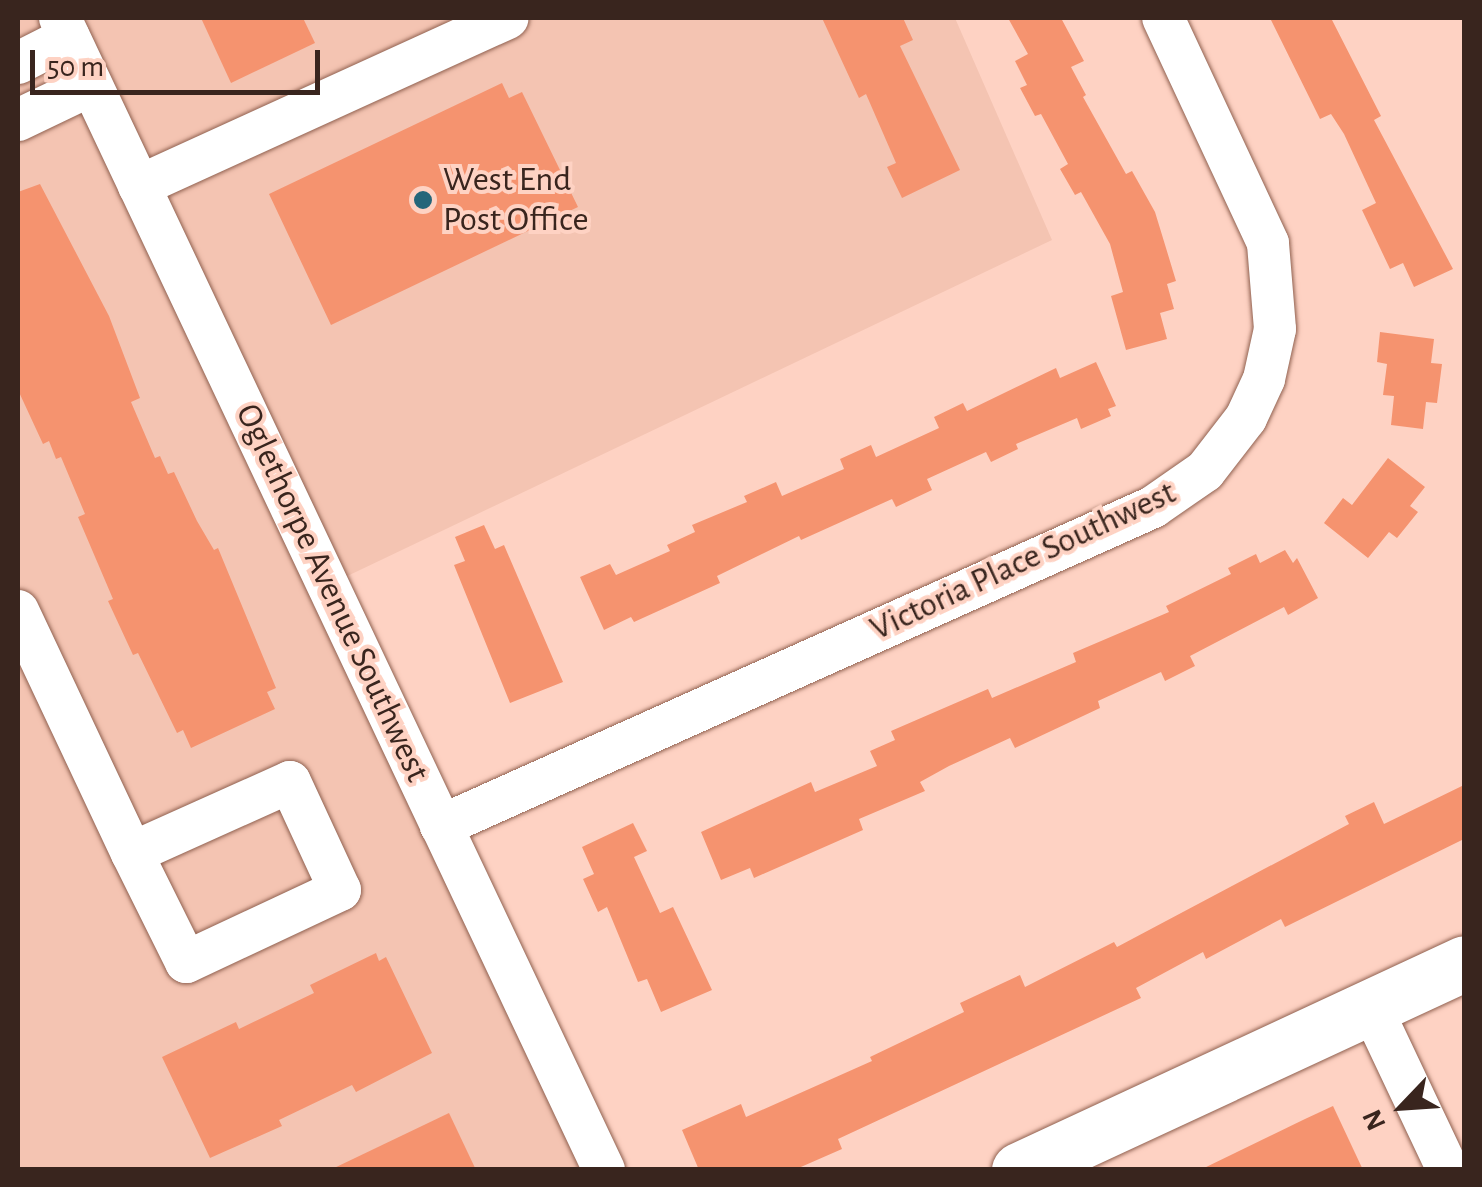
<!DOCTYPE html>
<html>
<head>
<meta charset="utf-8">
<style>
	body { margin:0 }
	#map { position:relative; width:1482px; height:1187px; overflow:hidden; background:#fed2c3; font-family:"Alegreya Sans",sans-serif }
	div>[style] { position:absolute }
	.built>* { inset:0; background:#f4c4b2 }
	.building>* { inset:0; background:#f5936f }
	.roads { filter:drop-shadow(0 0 2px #906150) drop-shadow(0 0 2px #906150) }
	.minor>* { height:42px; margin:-21px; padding:0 21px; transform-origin:21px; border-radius:21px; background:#fff }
	.tertiary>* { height:55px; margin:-27.5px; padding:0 27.5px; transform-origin:27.5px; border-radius:27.5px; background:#fff }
	.dots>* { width:28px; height:28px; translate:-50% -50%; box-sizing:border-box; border:5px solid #fed2c3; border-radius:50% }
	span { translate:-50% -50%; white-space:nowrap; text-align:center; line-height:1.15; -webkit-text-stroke:8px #fed2c3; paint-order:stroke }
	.poi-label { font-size:35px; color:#39251e }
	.left { translate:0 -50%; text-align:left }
	.street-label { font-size:35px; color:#39251e }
	.frame { position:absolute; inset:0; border:20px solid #39251e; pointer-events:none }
	.north { position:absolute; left:1352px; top:1057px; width:100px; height:100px; -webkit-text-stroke:8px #fed2c3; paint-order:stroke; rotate:245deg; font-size:28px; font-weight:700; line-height:40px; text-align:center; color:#39251e }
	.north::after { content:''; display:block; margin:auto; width:35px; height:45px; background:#39251e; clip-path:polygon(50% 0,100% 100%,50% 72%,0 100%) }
	.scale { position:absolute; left:30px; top:50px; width:290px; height:45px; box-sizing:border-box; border:5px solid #39251e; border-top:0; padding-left:12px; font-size:30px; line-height:35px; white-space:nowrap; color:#39251e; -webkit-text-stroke:8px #fed2c3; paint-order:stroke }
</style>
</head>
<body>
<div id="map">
	<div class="built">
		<i style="clip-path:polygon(18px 18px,955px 18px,1052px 240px,339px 580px,614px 1169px,18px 1169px)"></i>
	</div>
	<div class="building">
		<i style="clip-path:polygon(201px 18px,303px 18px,315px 43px,231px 83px)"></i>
		<i style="clip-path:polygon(822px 18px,903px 18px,913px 40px,900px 46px,960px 170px,902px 198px,887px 167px,896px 163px,866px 94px,859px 98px)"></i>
		<i style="clip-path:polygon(1008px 18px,1061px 18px,1084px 61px,1071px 67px,1086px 95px,1083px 97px,1126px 174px,1132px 171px,1155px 212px,1166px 248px,1176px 281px,1167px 284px,1174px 309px,1160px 313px,1167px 339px,1126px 350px,1111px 296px,1123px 292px,1110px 244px,1081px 192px,1075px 195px,1060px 169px,1068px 164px,1041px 114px,1035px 116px,1020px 88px,1027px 85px,1015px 61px,1028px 54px)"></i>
		<i style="clip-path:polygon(1270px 18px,1331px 18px,1381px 116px,1374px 120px,1453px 269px,1414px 287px,1403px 263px,1390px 269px,1362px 210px,1376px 203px,1344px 134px,1331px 114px,1320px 119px)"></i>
		<i style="clip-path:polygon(502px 83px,509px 98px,522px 92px,578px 207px,331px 325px,269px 194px)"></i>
		<i style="clip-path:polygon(40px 184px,109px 316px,140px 398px,131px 402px,155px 458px,160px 456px,168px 474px,174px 472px,197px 521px,214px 550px,218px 548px,276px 688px,267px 692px,275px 709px,191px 748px,183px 730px,177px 733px,138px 653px,133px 655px,108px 601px,113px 599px,78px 517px,85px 514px,61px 457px,56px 459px,49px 441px,43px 444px,18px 390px,18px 192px)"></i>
		<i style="clip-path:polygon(1380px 332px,1434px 339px,1431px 363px,1442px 364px,1437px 403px,1426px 402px,1423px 429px,1391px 425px,1394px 396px,1383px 395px,1387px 364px,1377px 362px)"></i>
		<i style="clip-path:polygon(1096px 362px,1116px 406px,1108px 409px,1111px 416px,1081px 429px,1077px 418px,1016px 444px,1018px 449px,991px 462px,986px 452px,927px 479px,932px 490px,896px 507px,892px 499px,801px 540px,799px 536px,717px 576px,720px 583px,634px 622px,631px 617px,604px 630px,580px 577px,610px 564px,616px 575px,670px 551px,667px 545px,695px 532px,692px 525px,747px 502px,744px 496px,776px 482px,782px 496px,844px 469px,840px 459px,871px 445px,876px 457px,939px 428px,934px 417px,963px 403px,967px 411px,1056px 368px,1060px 378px)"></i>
		<i style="clip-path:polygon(1388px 458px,1425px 487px,1410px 506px,1418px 512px,1397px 538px,1389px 532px,1368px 558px,1324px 523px,1343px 498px,1352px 505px)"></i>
		<i style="clip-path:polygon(484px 525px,495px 549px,504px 545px,563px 682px,510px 703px,454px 565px,465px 561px,455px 537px)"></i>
		<i style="clip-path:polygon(1285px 550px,1293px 563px,1297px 558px,1318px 598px,1288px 615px,1284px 607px,1190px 656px,1195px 666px,1165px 681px,1161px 672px,1098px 701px,1100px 708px,1015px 748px,1010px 738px,949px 766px,920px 782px,925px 791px,859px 819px,863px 830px,754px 878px,750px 868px,721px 880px,701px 832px,811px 782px,815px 792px,877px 766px,870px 751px,895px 740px,891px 731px,988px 689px,992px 698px,1076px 662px,1073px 653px,1169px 612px,1166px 606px,1231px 574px,1228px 568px,1256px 554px,1260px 563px)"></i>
		<i style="clip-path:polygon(1464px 785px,1464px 839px,1285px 927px,1281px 919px,1206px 959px,1203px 952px,1136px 988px,1141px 998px,838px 1139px,842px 1149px,794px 1170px,699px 1170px,682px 1130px,741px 1104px,746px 1117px,872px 1061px,870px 1057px,964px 1012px,960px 1003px,1020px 975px,1025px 987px,1114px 942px,1117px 947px,1349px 824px,1345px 816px,1374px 802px,1384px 824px)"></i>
		<i style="clip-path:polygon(633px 823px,647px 851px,634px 857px,660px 913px,673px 907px,712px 990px,661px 1012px,647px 979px,638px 982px,607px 907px,598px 912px,583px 879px,594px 874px,582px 847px)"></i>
		<i style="clip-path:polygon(376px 953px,379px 961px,386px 957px,432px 1053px,356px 1092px,352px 1085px,279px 1120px,282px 1126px,210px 1158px,162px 1057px,236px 1022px,239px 1029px,314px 993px,310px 985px)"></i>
		<i style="clip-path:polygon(1333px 1106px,1363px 1170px,1200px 1170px,1305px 1119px)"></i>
		<i style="clip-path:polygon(449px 1113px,476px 1170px,330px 1170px)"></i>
	</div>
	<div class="roads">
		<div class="minor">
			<i style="left:60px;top:18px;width:1274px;rotate:64.72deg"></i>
			<i style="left:18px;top:63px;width:57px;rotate:-27deg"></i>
			<i style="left:18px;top:120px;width:81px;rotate:-25.6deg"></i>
			<i style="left:139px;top:186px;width:405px;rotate:-24.5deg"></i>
			<i style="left:18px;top:611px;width:268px;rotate:64.8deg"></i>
			<i style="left:290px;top:782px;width:119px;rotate:65.2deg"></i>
			<i style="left:340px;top:890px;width:170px;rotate:154.9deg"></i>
			<i style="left:186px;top:962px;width:122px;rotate:-116.4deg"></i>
			<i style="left:132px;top:853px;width:173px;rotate:-24.2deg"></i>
			<i style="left:441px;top:826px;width:780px;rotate:-24.13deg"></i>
			<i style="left:1153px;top:507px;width:63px;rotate:-34.7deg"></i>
			<i style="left:1205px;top:471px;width:67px;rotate:-52.3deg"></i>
			<i style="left:1246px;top:418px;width:43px;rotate:-65.2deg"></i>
			<i style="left:1264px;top:379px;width:51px;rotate:-77.6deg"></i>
			<i style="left:1275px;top:329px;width:86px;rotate:-94.7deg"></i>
			<i style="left:1268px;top:243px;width:248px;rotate:-115deg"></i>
			<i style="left:1371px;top:1007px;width:180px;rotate:64.7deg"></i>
		</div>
		<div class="tertiary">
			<i style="left:1019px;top:1170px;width:491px;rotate:-24.9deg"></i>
		</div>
	</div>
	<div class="dots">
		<i style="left:423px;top:200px;background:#25667a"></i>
	</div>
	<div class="poi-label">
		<span class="left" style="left:443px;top:200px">West End<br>Post Office</span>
	</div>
	<div class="street-label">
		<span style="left:1023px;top:561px;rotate:-25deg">Victoria Place Southwest</span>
		<span style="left:332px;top:593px;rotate:65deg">Oglethorpe Avenue Southwest</span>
	</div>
	<div class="frame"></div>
	<div class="north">N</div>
	<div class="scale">50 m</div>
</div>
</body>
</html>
